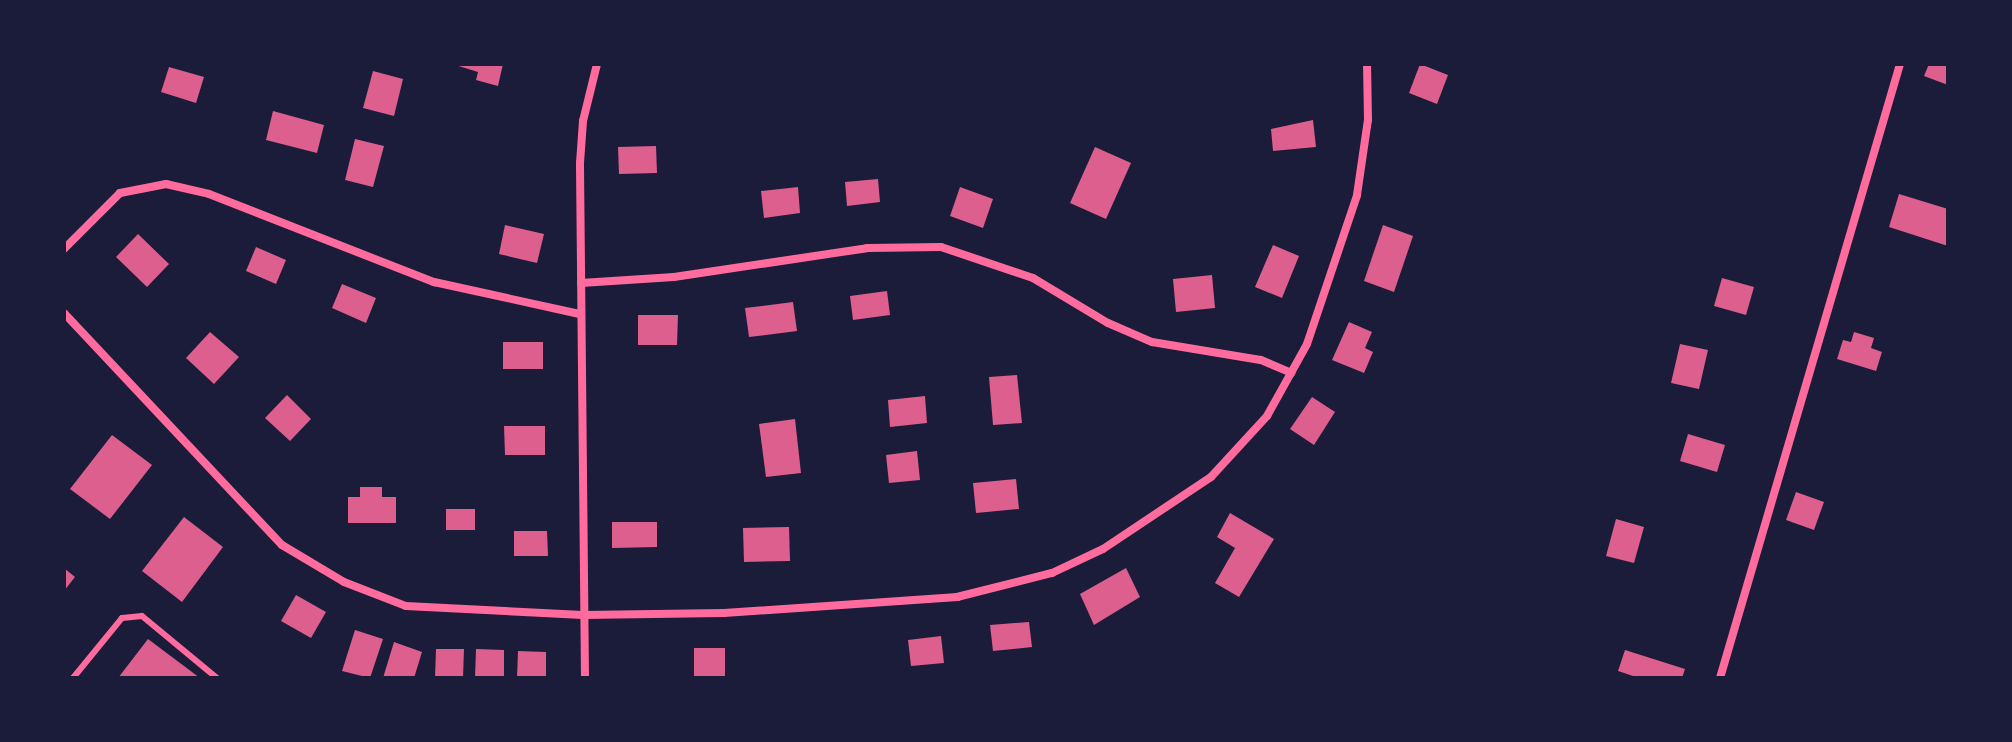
<!DOCTYPE html>
<html>
<head>
<meta charset="utf-8">
<style>
	body { margin:0 }
	#map { position:relative; width:2012px; height:742px; overflow:hidden; background:#1b1b3a; font-family:Manrope,sans-serif }
	div>[style] { position:absolute }
	.building>* { inset:0; background:#dd5f8e }
	.service>* { height:6px; margin:-3px; padding:0 3px; transform-origin:3px; border-radius:3px; background:#ff6b9d }
	.minor>* { height:8px; margin:-4px; padding:0 4px; transform-origin:4px; border-radius:4px; background:#ff6b9d }
	span { translate:-50% -50%; white-space:nowrap; text-align:center; line-height:1.15; -webkit-text-stroke:8px #1b1b3a; paint-order:stroke }
	.frame { position:absolute; inset:0; border:66px solid #1b1b3a; pointer-events:none }
</style>
</head>
<body>
<div id="map">
	<div class="building">
		<i style="clip-path:polygon(452px 64px,503px 64px,498px 86px,476px 80px,478px 72px)"></i>
		<i style="clip-path:polygon(1420px 64px,1448px 75px,1437px 104px,1409px 93px)"></i>
		<i style="clip-path:polygon(1929px 64px,1948px 64px,1948px 85px,1924px 76px)"></i>
		<i style="clip-path:polygon(169px 67px,204px 77px,196px 103px,161px 92px)"></i>
		<i style="clip-path:polygon(373px 71px,403px 79px,394px 116px,363px 108px)"></i>
		<i style="clip-path:polygon(273px 111px,324px 125px,317px 153px,266px 140px)"></i>
		<i style="clip-path:polygon(1313px 120px,1316px 147px,1273px 151px,1271px 129px)"></i>
		<i style="clip-path:polygon(355px 139px,384px 146px,373px 187px,345px 180px)"></i>
		<i style="clip-path:polygon(656px 146px,657px 173px,619px 174px,618px 147px)"></i>
		<i style="clip-path:polygon(1095px 147px,1131px 163px,1106px 219px,1070px 203px)"></i>
		<i style="clip-path:polygon(878px 179px,880px 202px,847px 206px,845px 182px)"></i>
		<i style="clip-path:polygon(798px 187px,800px 213px,764px 218px,761px 191px)"></i>
		<i style="clip-path:polygon(960px 187px,993px 199px,983px 228px,950px 216px)"></i>
		<i style="clip-path:polygon(1899px 194px,1948px 209px,1948px 246px,1889px 227px)"></i>
		<i style="clip-path:polygon(505px 225px,544px 234px,537px 263px,499px 254px)"></i>
		<i style="clip-path:polygon(1383px 225px,1413px 236px,1394px 292px,1364px 281px)"></i>
		<i style="clip-path:polygon(138px 234px,169px 264px,147px 287px,116px 257px)"></i>
		<i style="clip-path:polygon(1273px 245px,1299px 256px,1282px 298px,1255px 287px)"></i>
		<i style="clip-path:polygon(256px 247px,286px 260px,276px 284px,246px 271px)"></i>
		<i style="clip-path:polygon(1212px 275px,1215px 308px,1176px 312px,1173px 279px)"></i>
		<i style="clip-path:polygon(1722px 278px,1754px 287px,1746px 315px,1714px 306px)"></i>
		<i style="clip-path:polygon(342px 284px,376px 298px,366px 323px,332px 308px)"></i>
		<i style="clip-path:polygon(887px 291px,890px 315px,853px 320px,850px 296px)"></i>
		<i style="clip-path:polygon(793px 302px,797px 331px,749px 337px,745px 308px)"></i>
		<i style="clip-path:polygon(638px 315px,678px 315px,677px 345px,638px 345px)"></i>
		<i style="clip-path:polygon(1349px 322px,1372px 332px,1365px 348px,1373px 352px,1364px 373px,1332px 360px)"></i>
		<i style="clip-path:polygon(210px 332px,239px 357px,214px 384px,186px 358px)"></i>
		<i style="clip-path:polygon(1854px 332px,1874px 338px,1871px 348px,1882px 352px,1876px 371px,1837px 359px,1843px 340px,1851px 342px)"></i>
		<i style="clip-path:polygon(503px 342px,543px 342px,543px 369px,503px 369px)"></i>
		<i style="clip-path:polygon(1680px 344px,1708px 350px,1699px 389px,1671px 383px)"></i>
		<i style="clip-path:polygon(1017px 375px,1022px 423px,993px 425px,989px 377px)"></i>
		<i style="clip-path:polygon(287px 395px,311px 419px,290px 441px,265px 418px)"></i>
		<i style="clip-path:polygon(925px 396px,927px 423px,890px 427px,888px 400px)"></i>
		<i style="clip-path:polygon(1312px 397px,1335px 412px,1314px 445px,1290px 429px)"></i>
		<i style="clip-path:polygon(795px 419px,801px 473px,766px 477px,759px 424px)"></i>
		<i style="clip-path:polygon(504px 426px,545px 426px,545px 455px,505px 455px)"></i>
		<i style="clip-path:polygon(1688px 434px,1725px 445px,1717px 472px,1680px 461px)"></i>
		<i style="clip-path:polygon(112px 435px,152px 465px,110px 519px,70px 489px)"></i>
		<i style="clip-path:polygon(917px 451px,920px 480px,889px 483px,886px 455px)"></i>
		<i style="clip-path:polygon(1016px 479px,1019px 509px,976px 513px,973px 483px)"></i>
		<i style="clip-path:polygon(360px 487px,382px 487px,382px 497px,396px 497px,396px 523px,348px 523px,348px 497px,360px 497px)"></i>
		<i style="clip-path:polygon(1796px 492px,1824px 502px,1814px 530px,1786px 520px)"></i>
		<i style="clip-path:polygon(446px 509px,475px 509px,475px 530px,446px 530px)"></i>
		<i style="clip-path:polygon(1230px 513px,1274px 539px,1239px 597px,1215px 583px,1235px 548px,1217px 537px)"></i>
		<i style="clip-path:polygon(184px 517px,223px 547px,182px 602px,142px 571px)"></i>
		<i style="clip-path:polygon(1616px 519px,1644px 527px,1634px 563px,1606px 556px)"></i>
		<i style="clip-path:polygon(612px 522px,657px 522px,657px 547px,612px 548px)"></i>
		<i style="clip-path:polygon(789px 527px,790px 561px,744px 562px,743px 528px)"></i>
		<i style="clip-path:polygon(514px 531px,547px 531px,548px 556px,514px 556px)"></i>
		<i style="clip-path:polygon(64px 568px,75px 577px,64px 591px)"></i>
		<i style="clip-path:polygon(1126px 568px,1140px 597px,1094px 625px,1080px 594px)"></i>
		<i style="clip-path:polygon(296px 595px,326px 612px,311px 638px,281px 621px)"></i>
		<i style="clip-path:polygon(1029px 622px,1032px 647px,993px 651px,990px 625px)"></i>
		<i style="clip-path:polygon(355px 630px,383px 639px,370px 678px,342px 671px)"></i>
		<i style="clip-path:polygon(941px 636px,944px 663px,911px 666px,908px 640px)"></i>
		<i style="clip-path:polygon(148px 639px,200px 678px,118px 678px)"></i>
		<i style="clip-path:polygon(394px 642px,422px 652px,414px 678px,383px 678px)"></i>
		<i style="clip-path:polygon(694px 648px,725px 648px,725px 678px,694px 678px)"></i>
		<i style="clip-path:polygon(436px 649px,464px 649px,463px 678px,435px 678px)"></i>
		<i style="clip-path:polygon(476px 649px,504px 650px,504px 678px,475px 678px)"></i>
		<i style="clip-path:polygon(1625px 650px,1685px 669px,1682px 678px,1639px 678px,1618px 671px)"></i>
		<i style="clip-path:polygon(518px 651px,546px 652px,546px 678px,517px 678px)"></i>
	</div>
	<div class="service">
		<i style="left:73px;top:678px;width:77px;rotate:-50.8deg"></i>
		<i style="left:122px;top:618px;width:20px;rotate:-6deg"></i>
		<i style="left:142px;top:616px;width:97px;rotate:39.6deg"></i>
	</div>
	<div class="minor">
		<i style="left:64px;top:249px;width:79px;rotate:-45deg"></i>
		<i style="left:120px;top:193px;width:47px;rotate:-11.1deg"></i>
		<i style="left:166px;top:184px;width:44px;rotate:13.1deg"></i>
		<i style="left:209px;top:194px;width:242px;rotate:21.4deg"></i>
		<i style="left:434px;top:282px;width:149px;rotate:12.4deg"></i>
		<i style="left:581px;top:283px;width:93px;rotate:-3.7deg"></i>
		<i style="left:674px;top:277px;width:195px;rotate:-8.5deg"></i>
		<i style="left:867px;top:248px;width:74px;rotate:-0.8deg"></i>
		<i style="left:941px;top:247px;width:97px;rotate:18.6deg"></i>
		<i style="left:1033px;top:278px;width:87px;rotate:31deg"></i>
		<i style="left:1108px;top:323px;width:48px;rotate:23.4deg"></i>
		<i style="left:1152px;top:342px;width:110px;rotate:9.4deg"></i>
		<i style="left:1261px;top:360px;width:33px;rotate:23deg"></i>
		<i style="left:64px;top:313px;width:318px;rotate:46.8deg"></i>
		<i style="left:282px;top:545px;width:72px;rotate:30.8deg"></i>
		<i style="left:344px;top:582px;width:66px;rotate:21.2deg"></i>
		<i style="left:406px;top:606px;width:177px;rotate:2.9deg"></i>
		<i style="left:583px;top:615px;width:141px;rotate:-0.8deg"></i>
		<i style="left:724px;top:613px;width:234px;rotate:-3.9deg"></i>
		<i style="left:957px;top:597px;width:98px;rotate:-14.2deg"></i>
		<i style="left:1052px;top:573px;width:56px;rotate:-25.2deg"></i>
		<i style="left:1103px;top:549px;width:130px;rotate:-33.7deg"></i>
		<i style="left:1211px;top:477px;width:83px;rotate:-47.4deg"></i>
		<i style="left:1267px;top:416px;width:82px;rotate:-60.9deg"></i>
		<i style="left:1307px;top:344px;width:157px;rotate:-71.4deg"></i>
		<i style="left:1357px;top:195px;width:76px;rotate:-81.7deg"></i>
		<i style="left:1368px;top:120px;width:56px;rotate:-91deg"></i>
		<i style="left:585px;top:678px;width:515px;rotate:-90.56deg"></i>
		<i style="left:580px;top:163px;width:42px;rotate:-85.9deg"></i>
		<i style="left:583px;top:121px;width:59px;rotate:-76.2deg"></i>
		<i style="left:1720px;top:678px;width:640px;rotate:-73.66deg"></i>
	</div>
	<div class="frame"></div>
</div>
</body>
</html>
